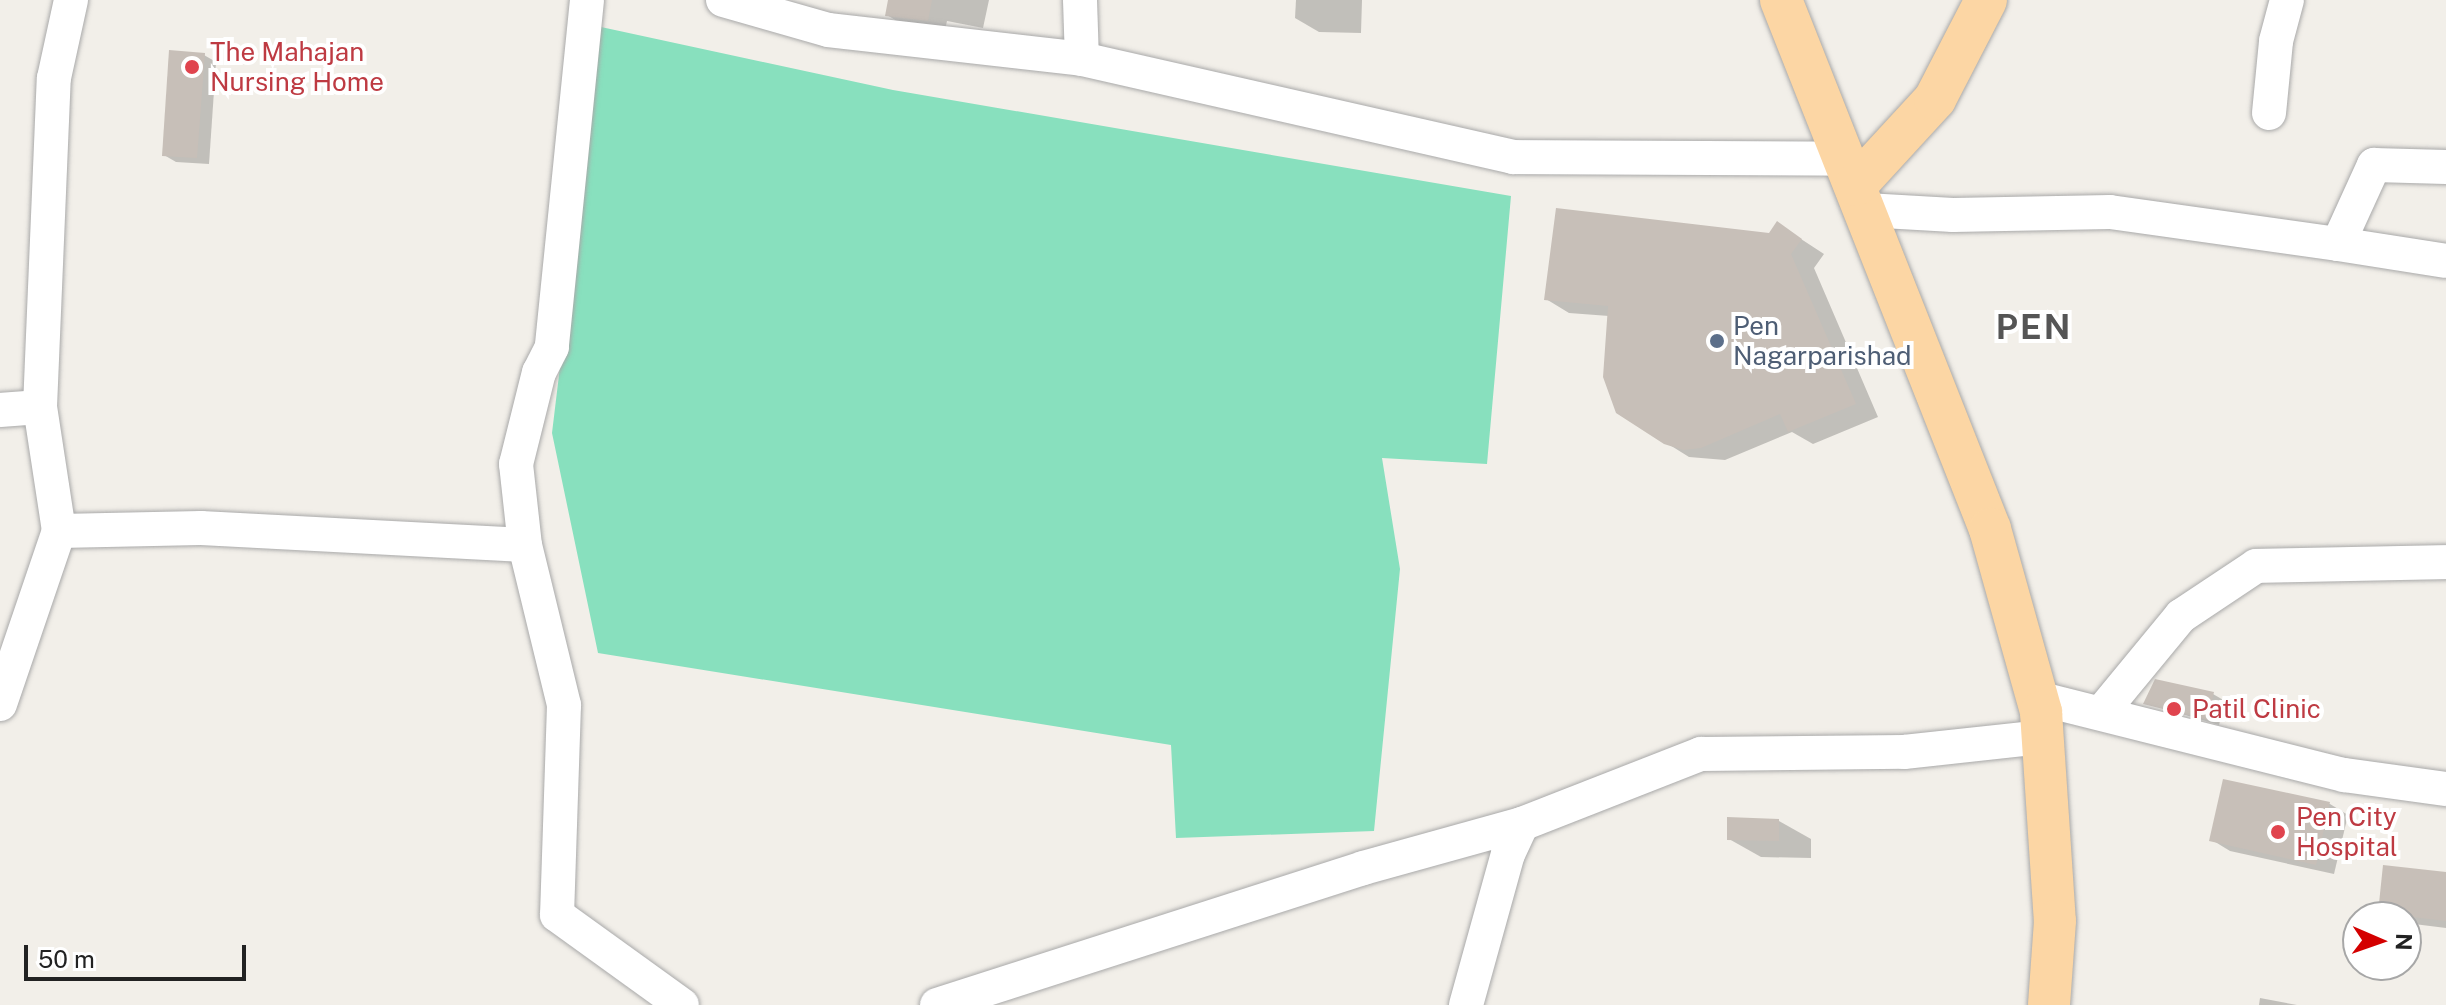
<!DOCTYPE html>
<html>
<head>
<meta charset="utf-8">
<style>
	body { margin:0 }
	#map { position:relative; width:2446px; height:1005px; overflow:hidden; background:#f2efe9; font-family:"Public Sans",sans-serif }
	div>[style] { position:absolute }
	.pitch>* { inset:0; background:#88e0be }
	.shadow>* { inset:0; background:#0003 }
	.building>* { inset:0; background:#c7bfb8 }
	.roads { filter:drop-shadow(0 0 2px #a9a9a9) drop-shadow(0 0 2px #a9a9a9) }
	.minor>* { height:34px; margin:-17px; padding:0 17px; transform-origin:17px; border-radius:17px; background:#fff }
	.major>* { height:42px; margin:-21px; padding:0 21px; transform-origin:21px; border-radius:21px; background:#fcd6a4 }
	.dots>* { width:22px; height:22px; translate:-50% -50%; box-sizing:border-box; border:4px solid #fff; border-radius:50% }
	span { translate:-50% -50%; white-space:nowrap; text-align:center; line-height:1.15; -webkit-text-stroke:8px #fff; paint-order:stroke }
	.health-label { font-size:26px; color:#be3a42 }
	.left { translate:0 -50%; text-align:left }
	.service-label { font-size:26px; color:#4e5e75 }
	.district-label { font-size:34px; color:#555; font-weight:700; letter-spacing:2px }
	.north { position:absolute; left:2342px; top:901px; width:80px; height:80px; box-sizing:border-box; background:#fff; border:2px solid #a7a7a7; border-radius:50%; rotate:92deg; font-size:22px; font-weight:700; line-height:32px; text-align:center; color:#222 }
	.north::after { content:''; display:block; margin:auto; width:28px; height:36px; background:#d40000; clip-path:polygon(50% 0,100% 100%,50% 72%,0 100%) }
	.scale { position:absolute; left:24px; top:945px; width:222px; height:36px; box-sizing:border-box; border:4px solid #222; border-top:0; padding-left:10px; font-size:24px; line-height:28px; white-space:nowrap; color:#222; -webkit-text-stroke:6px #fff; paint-order:stroke }
</style>
</head>
<body>
<div id="map">
	<div class="pitch">
		<i style="clip-path:polygon(601px 27px,893px 90px,1511px 196px,1487px 464px,1382px 458px,1400px 569px,1374px 831px,1176px 838px,1171px 745px,598px 653px,552px 433px)"></i>
	</div>
	<div class="shadow">
		<i style="clip-path:polygon(890px 0,989px 0,983px 28px,947px 21px,945px 30px,905px 26px,887px 15px)"></i>
		<i style="clip-path:polygon(1296px 0,1362px 0,1361px 33px,1319px 32px,1295px 18px)"></i>
		<i style="clip-path:polygon(204px 55px,216px 62px,209px 164px,176px 162px,164px 155px)"></i>
		<i style="clip-path:polygon(1778px 224px,1824px 254px,1814px 268px,1878px 417px,1813px 444px,1792px 432px,1725px 460px,1689px 457px,1665px 442px,1609px 316px,1569px 313px,1546px 299px,1770px 235px)"></i>
		<i style="clip-path:polygon(2213px 694px,2225px 701px,2219px 725px,2145px 703px)"></i>
		<i style="clip-path:polygon(2225px 781px,2330px 804px,2348px 815px,2334px 874px,2230px 851px,2212px 840px)"></i>
		<i style="clip-path:polygon(1779px 821px,1811px 839px,1811px 858px,1761px 857px,1729px 839px)"></i>
		<i style="clip-path:polygon(2446px 874px,2446px 928px,2406px 923px,2406px 917px,2380px 912px)"></i>
		<i style="clip-path:polygon(2260px 998px,2297px 1005px,2259px 1005px)"></i>
	</div>
	<div class="building">
		<i style="clip-path:polygon(888px 0,932px 0,928px 21px,885px 16px)"></i>
		<i style="clip-path:polygon(169px 50px,205px 53px,197px 158px,162px 156px)"></i>
		<i style="clip-path:polygon(1556px 208px,1769px 233px,1777px 221px,1802px 239px,1791px 254px,1856px 404px,1788px 432px,1780px 414px,1701px 448px,1683px 450px,1664px 444px,1616px 413px,1603px 377px,1608px 306px,1544px 300px)"></i>
		<i style="clip-path:polygon(2155px 679px,2214px 692px,2207px 720px,2143px 704px)"></i>
		<i style="clip-path:polygon(2223px 779px,2330px 802px,2316px 865px,2209px 841px)"></i>
		<i style="clip-path:polygon(1727px 817px,1779px 819px,1779px 841px,1727px 840px)"></i>
		<i style="clip-path:polygon(2383px 865px,2446px 872px,2446px 921px,2378px 913px)"></i>
	</div>
	<div class="roads">
		<div class="minor">
			<i style="left:587px;top:0;width:349px;rotate:95.8deg"></i>
			<i style="left:552px;top:347px;width:28px;rotate:117deg"></i>
			<i style="left:539px;top:372px;width:95px;rotate:104deg"></i>
			<i style="left:516px;top:464px;width:81px;rotate:83.7deg"></i>
			<i style="left:525px;top:545px;width:165px;rotate:76.3deg"></i>
			<i style="left:564px;top:705px;width:210px;rotate:91.9deg"></i>
			<i style="left:557px;top:915px;width:154px;rotate:35.8deg"></i>
			<i style="left:723px;top:0;width:109px;rotate:15.9deg"></i>
			<i style="left:828px;top:30px;width:256px;rotate:6.5deg"></i>
			<i style="left:1082px;top:59px;width:442px;rotate:12.8deg"></i>
			<i style="left:1513px;top:157px;width:332px;rotate:0.3deg"></i>
			<i style="left:1080px;top:0;width:59px;rotate:88.1deg"></i>
			<i style="left:2269px;top:113px;width:72px;rotate:-84.4deg"></i>
			<i style="left:2276px;top:41px;width:42px;rotate:-75deg"></i>
			<i style="left:1866px;top:210px;width:87px;rotate:3.3deg"></i>
			<i style="left:1953px;top:215px;width:157px;rotate:-1.1deg"></i>
			<i style="left:2110px;top:212px;width:230px;rotate:8deg"></i>
			<i style="left:2338px;top:244px;width:87px;rotate:-65.5deg"></i>
			<i style="left:2374px;top:165px;width:72px;rotate:1.6deg"></i>
			<i style="left:2338px;top:244px;width:109px;rotate:8.9deg"></i>
			<i style="left:0;top:410px;width:40px;rotate:-4.3deg"></i>
			<i style="left:59px;top:531px;width:142px;rotate:-1.2deg"></i>
			<i style="left:201px;top:528px;width:324px;rotate:3deg"></i>
			<i style="left:2037px;top:698px;width:317px;rotate:14.1deg"></i>
			<i style="left:2344px;top:775px;width:103px;rotate:7.8deg"></i>
			<i style="left:0;top:704px;width:183px;rotate:-71.2deg"></i>
			<i style="left:59px;top:531px;width:125px;rotate:-98.7deg"></i>
			<i style="left:40px;top:407px;width:329px;rotate:-87.6deg"></i>
			<i style="left:54px;top:78px;width:80px;rotate:-77.7deg"></i>
			<i style="left:2101px;top:713px;width:126px;rotate:-50.5deg"></i>
			<i style="left:2181px;top:616px;width:90px;rotate:-33.7deg"></i>
			<i style="left:2256px;top:566px;width:190px;rotate:-1.2deg"></i>
			<i style="left:937px;top:1005px;width:447px;rotate:-17.8deg"></i>
			<i style="left:1363px;top:868px;width:165px;rotate:-15.5deg"></i>
			<i style="left:1522px;top:824px;width:192px;rotate:-21.4deg"></i>
			<i style="left:1701px;top:754px;width:203px;rotate:-0.6deg"></i>
			<i style="left:1904px;top:752px;width:140px;rotate:-6.2deg"></i>
			<i style="left:1466px;top:1005px;width:157px;rotate:-74.5deg"></i>
			<i style="left:1508px;top:854px;width:33px;rotate:-65deg"></i>
		</div>
		<div class="major">
			<i style="left:1781px;top:0;width:569px;rotate:68.44deg"></i>
			<i style="left:1990px;top:529px;width:190px;rotate:74.4deg"></i>
			<i style="left:2041px;top:712px;width:209px;rotate:86.2deg"></i>
			<i style="left:2055px;top:921px;width:84px;rotate:94.1deg"></i>
			<i style="left:1856px;top:185px;width:117px;rotate:-47.4deg"></i>
			<i style="left:1935px;top:99px;width:111px;rotate:-62.7deg"></i>
		</div>
	</div>
	<div class="dots">
		<i style="left:192px;top:67px;background:#e0444e"></i>
		<i style="left:1717px;top:341px;background:#5c6f8a"></i>
		<i style="left:2174px;top:709px;background:#e0444e"></i>
		<i style="left:2278px;top:832px;background:#e0444e"></i>
	</div>
	<div class="health-label">
		<span class="left" style="left:210px;top:67px">The Mahajan<br>Nursing Home</span>
		<span class="left" style="left:2192px;top:709px">Patil Clinic</span>
		<span class="left" style="left:2296px;top:832px">Pen City<br>Hospital</span>
	</div>
	<div class="service-label">
		<span class="left" style="left:1733px;top:341px">Pen<br>Nagarparishad</span>
	</div>
	<div class="district-label">
		<span style="left:2034px;top:328px">PEN</span>
	</div>
	<div class="north">N</div>
	<div class="scale">50 m</div>
</div>
</body>
</html>
